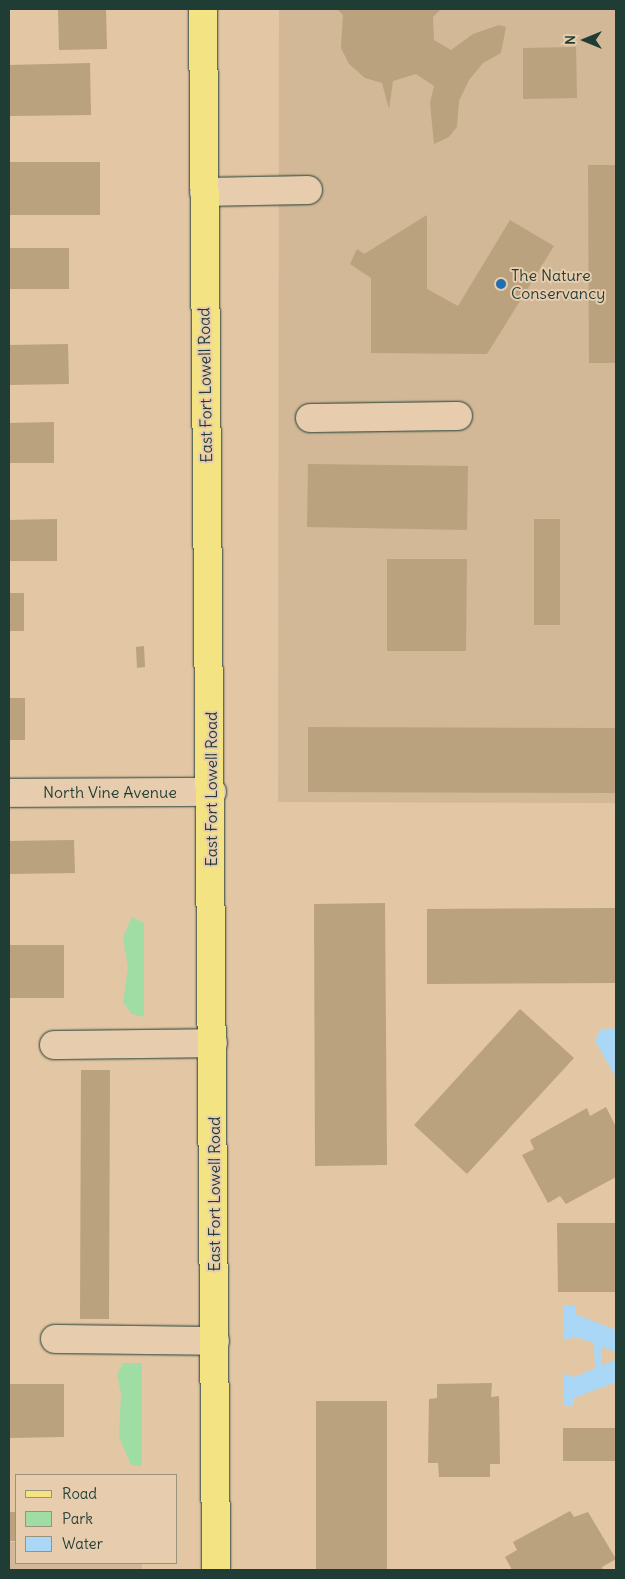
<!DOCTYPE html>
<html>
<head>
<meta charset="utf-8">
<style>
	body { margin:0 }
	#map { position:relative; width:625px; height:1579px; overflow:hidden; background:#e3c6a4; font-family:Delius,sans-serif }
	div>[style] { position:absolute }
	.built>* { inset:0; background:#d2b896 }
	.green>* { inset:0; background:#a0dda4 }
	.water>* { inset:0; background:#aad7f6 }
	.building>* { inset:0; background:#b9a27d }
	.roads { filter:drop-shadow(0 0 1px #1f3d34) drop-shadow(0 0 1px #1f3d34) }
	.minor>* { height:28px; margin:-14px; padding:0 14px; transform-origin:14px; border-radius:14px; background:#e7ccae }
	.major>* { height:28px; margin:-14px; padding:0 14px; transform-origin:14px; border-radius:14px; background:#f4e382 }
	.dots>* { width:14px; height:14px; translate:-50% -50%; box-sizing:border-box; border:2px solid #e7ccae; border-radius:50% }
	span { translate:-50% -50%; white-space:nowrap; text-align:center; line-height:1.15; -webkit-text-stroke:4px #e7ccae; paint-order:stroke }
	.poi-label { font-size:16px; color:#1f3d34 }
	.left { translate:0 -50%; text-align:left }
	.street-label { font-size:16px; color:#1f3d34 }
	.frame { position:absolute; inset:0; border:10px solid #1f3d34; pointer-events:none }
	.legend { position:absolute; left:15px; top:1474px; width:162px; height:90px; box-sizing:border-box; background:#e7ccae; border:1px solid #97937d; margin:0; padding:6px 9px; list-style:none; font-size:15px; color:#1f3d34 }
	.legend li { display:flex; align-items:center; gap:10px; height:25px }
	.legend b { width:25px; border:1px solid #97937d }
	.north { position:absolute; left:560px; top:15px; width:50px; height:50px; -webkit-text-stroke:4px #e7ccae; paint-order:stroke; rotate:270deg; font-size:14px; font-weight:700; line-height:20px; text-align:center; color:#1f3d34 }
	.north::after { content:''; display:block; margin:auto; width:18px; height:22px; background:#1f3d34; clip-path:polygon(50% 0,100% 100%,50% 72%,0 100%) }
</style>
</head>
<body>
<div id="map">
	<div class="built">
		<i style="clip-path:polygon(279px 9px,616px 9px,616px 803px,278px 802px)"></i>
		<i style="clip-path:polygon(9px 1542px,16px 1542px,16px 1563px,142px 1563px,142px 1570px,9px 1570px)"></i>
	</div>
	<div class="green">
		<i style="clip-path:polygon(132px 917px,144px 923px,144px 1017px,132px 1014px,123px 1002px,128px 968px,123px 937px)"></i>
		<i style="clip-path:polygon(123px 1363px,142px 1363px,142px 1466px,131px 1465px,119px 1437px,121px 1393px,117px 1375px)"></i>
	</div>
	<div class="water">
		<i style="clip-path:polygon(612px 1028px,616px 1031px,615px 1076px,595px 1041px,600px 1030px)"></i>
		<i style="clip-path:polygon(575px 1305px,575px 1314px,616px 1330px,616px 1352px,602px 1347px,602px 1365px,616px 1360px,616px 1382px,574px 1398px,574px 1406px,563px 1406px,564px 1374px,575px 1377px,595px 1368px,594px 1343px,576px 1337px,564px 1340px,564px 1306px)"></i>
	</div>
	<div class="building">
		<i style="clip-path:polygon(58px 9px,106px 9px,107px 49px,59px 50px)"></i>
		<i style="clip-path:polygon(337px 9px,441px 9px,433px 17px,434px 40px,451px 50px,473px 34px,499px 25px,506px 27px,501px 53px,483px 63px,469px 80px,459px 101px,457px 127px,449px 137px,434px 144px,430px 103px,434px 86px,416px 74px,393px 81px,389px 109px,382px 83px,365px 78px,349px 64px,341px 48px,343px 15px)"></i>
		<i style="clip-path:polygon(576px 47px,577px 98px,523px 99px,523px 48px)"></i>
		<i style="clip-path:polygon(90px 63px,91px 115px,9px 116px,9px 65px)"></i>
		<i style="clip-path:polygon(9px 162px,100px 162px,100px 215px,9px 215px)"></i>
		<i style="clip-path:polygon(588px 165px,616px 165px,616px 363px,589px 363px)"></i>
		<i style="clip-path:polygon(427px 215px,427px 289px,458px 306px,510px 220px,554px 246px,487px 354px,371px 353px,371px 278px,350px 264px,357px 249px,364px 254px)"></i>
		<i style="clip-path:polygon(9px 248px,69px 248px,69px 289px,9px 289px)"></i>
		<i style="clip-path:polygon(68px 344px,69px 384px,9px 385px,9px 345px)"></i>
		<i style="clip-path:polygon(54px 422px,54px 463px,9px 463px,9px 423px)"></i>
		<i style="clip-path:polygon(308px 464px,468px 466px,467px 530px,307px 527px)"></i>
		<i style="clip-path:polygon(57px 519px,57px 561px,9px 561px,9px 520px)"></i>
		<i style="clip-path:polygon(534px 519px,560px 519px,560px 625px,534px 625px)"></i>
		<i style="clip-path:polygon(387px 559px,467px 559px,466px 651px,387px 651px)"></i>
		<i style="clip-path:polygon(9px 593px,24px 593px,24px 631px,9px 631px)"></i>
		<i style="clip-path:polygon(144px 646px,145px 667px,137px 668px,136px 647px)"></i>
		<i style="clip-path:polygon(9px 698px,25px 698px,25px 740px,9px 740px)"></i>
		<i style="clip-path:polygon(308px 727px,616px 728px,616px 793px,308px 792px)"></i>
		<i style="clip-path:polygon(74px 840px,75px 873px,9px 874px,9px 841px)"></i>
		<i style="clip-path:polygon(385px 903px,387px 1165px,315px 1166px,314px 904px)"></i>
		<i style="clip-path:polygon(616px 908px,616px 983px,427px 984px,427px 909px)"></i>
		<i style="clip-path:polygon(9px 945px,64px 945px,64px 998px,9px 998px)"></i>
		<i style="clip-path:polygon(520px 1009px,574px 1058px,467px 1174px,414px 1125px)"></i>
		<i style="clip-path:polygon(81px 1070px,110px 1070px,109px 1319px,80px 1319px)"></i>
		<i style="clip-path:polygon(606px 1107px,616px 1127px,616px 1177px,566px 1204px,560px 1196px,548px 1203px,522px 1155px,534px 1149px,530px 1140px,587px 1108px,590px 1116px)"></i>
		<i style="clip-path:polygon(557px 1223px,616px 1223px,616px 1292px,558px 1292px)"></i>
		<i style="clip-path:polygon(492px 1383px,491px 1397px,499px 1396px,500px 1464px,490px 1464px,490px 1477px,439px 1477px,438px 1463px,428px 1463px,429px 1399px,437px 1398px,437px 1384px)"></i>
		<i style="clip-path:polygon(9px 1384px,64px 1384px,64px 1437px,9px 1438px)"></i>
		<i style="clip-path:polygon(316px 1401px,387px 1401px,387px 1570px,316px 1570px)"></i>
		<i style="clip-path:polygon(563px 1428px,616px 1428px,616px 1461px,563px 1461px)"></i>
		<i style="clip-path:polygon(570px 1511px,574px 1517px,588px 1512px,616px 1559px,602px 1567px,603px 1570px,512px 1570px,505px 1557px,517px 1550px,513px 1542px)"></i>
		<i style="clip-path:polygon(9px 1512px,16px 1512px,16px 1541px,9px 1541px)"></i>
	</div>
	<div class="roads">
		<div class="minor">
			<i style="left:204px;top:192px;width:104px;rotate:-1.1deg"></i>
			<i style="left:310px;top:418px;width:148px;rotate:-0.8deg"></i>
			<i style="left:9px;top:793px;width:203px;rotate:-0.3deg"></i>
			<i style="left:54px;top:1045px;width:159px;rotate:-0.7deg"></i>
			<i style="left:55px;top:1339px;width:160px;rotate:0.7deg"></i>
		</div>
		<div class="major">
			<i style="left:203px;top:9px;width:1561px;rotate:89.52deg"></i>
		</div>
	</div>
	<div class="dots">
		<i style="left:501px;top:284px;background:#1f6fb2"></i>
	</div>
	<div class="poi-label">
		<span class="left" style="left:511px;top:284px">The Nature<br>Conservancy</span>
	</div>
	<div class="street-label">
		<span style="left:205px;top:385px;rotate:-91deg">East Fort Lowell Road</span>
		<span style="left:211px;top:789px;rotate:-90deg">East Fort Lowell Road</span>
		<span style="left:110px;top:792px">North Vine Avenue</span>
		<span style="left:214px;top:1194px;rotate:-90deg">East Fort Lowell Road</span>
	</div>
	<div class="frame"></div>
	<ul class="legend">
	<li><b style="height:6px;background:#f4e382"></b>Road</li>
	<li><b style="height:14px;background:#a0dda4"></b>Park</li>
	<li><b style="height:14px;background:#aad7f6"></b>Water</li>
	</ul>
	<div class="north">N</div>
</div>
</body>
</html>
